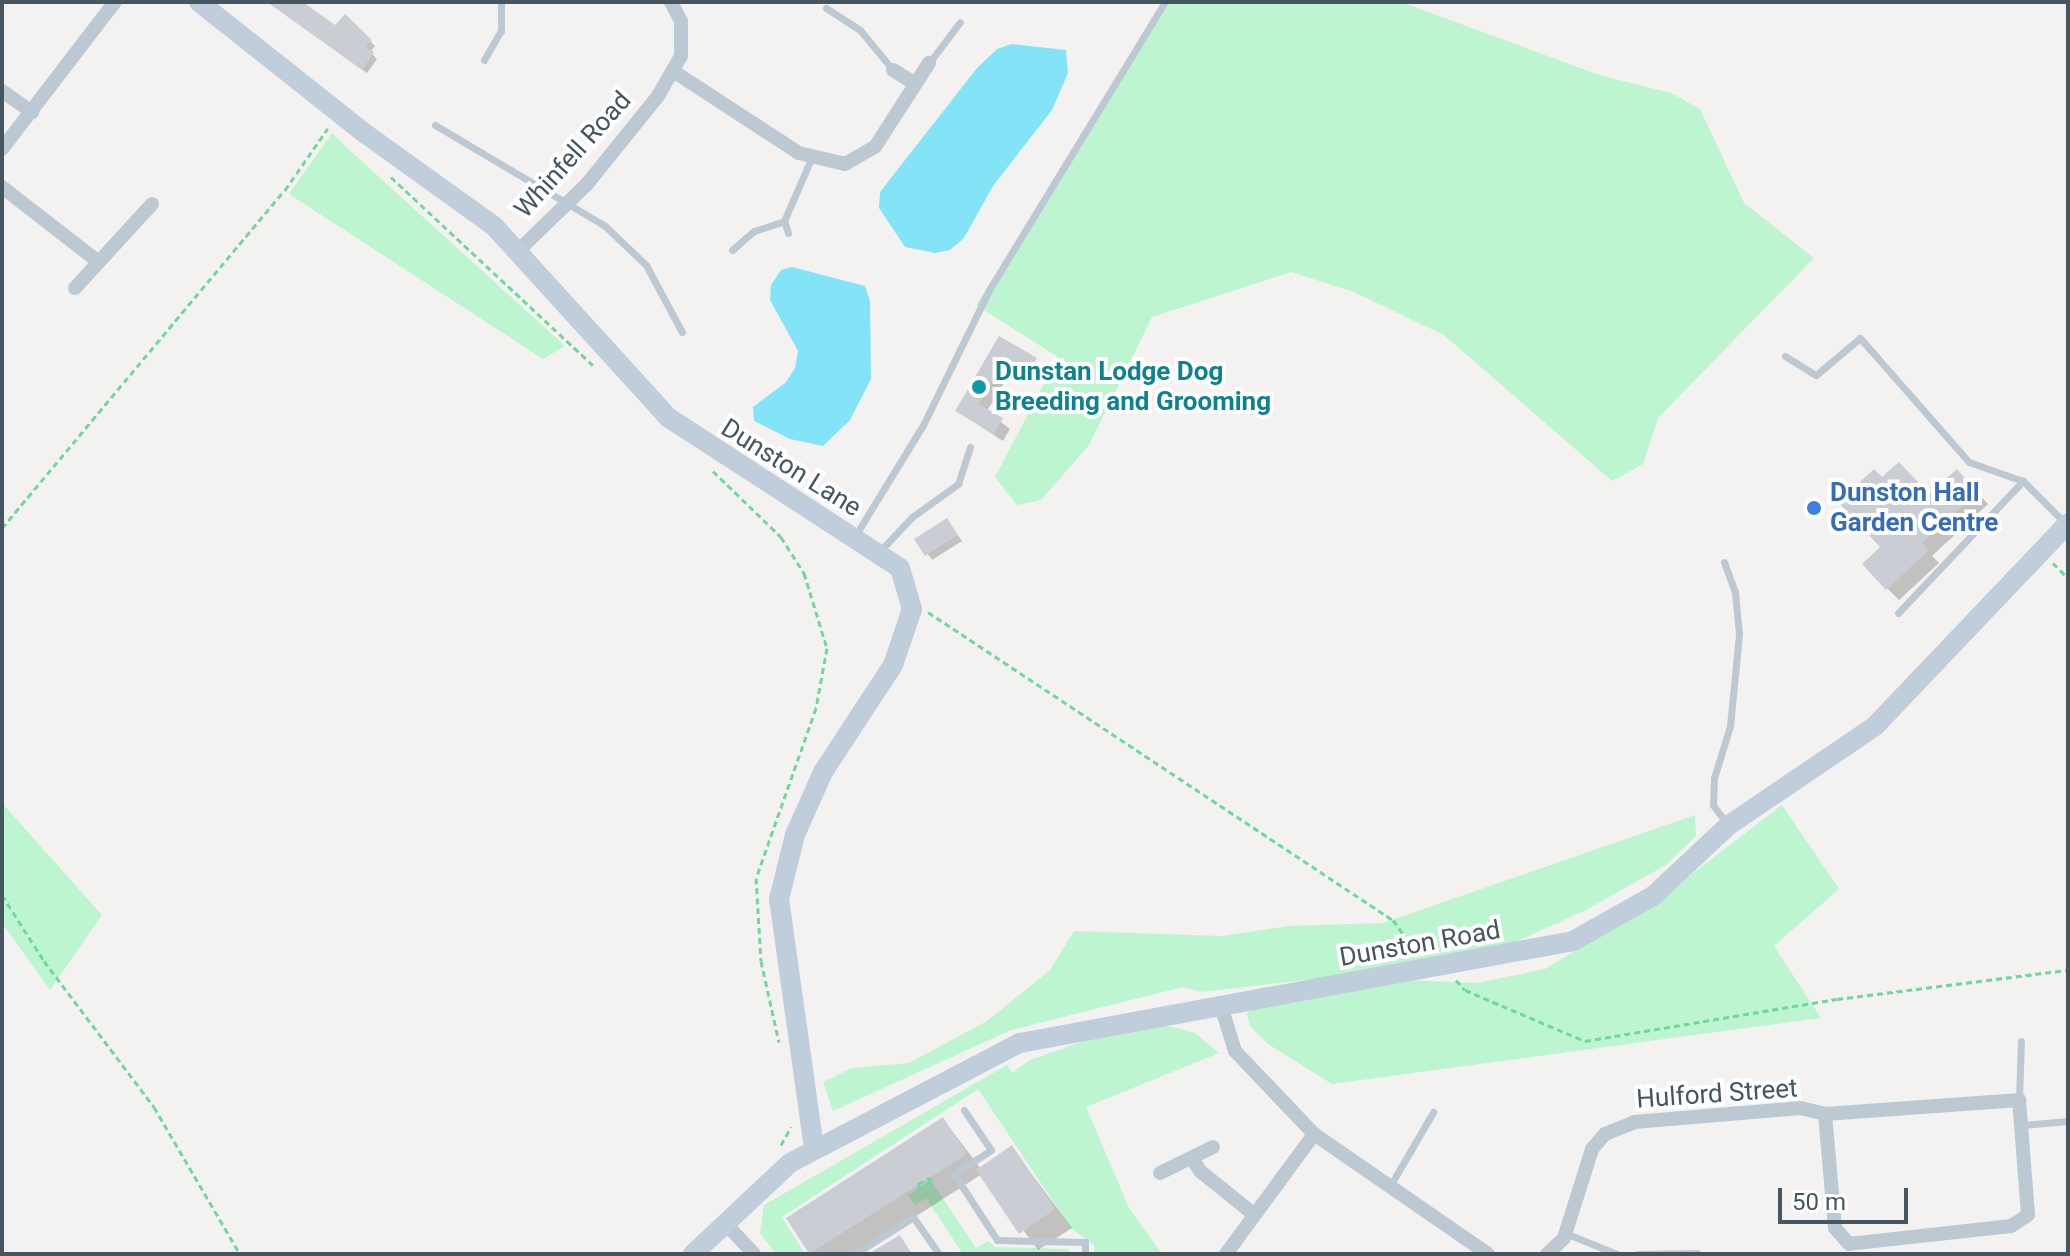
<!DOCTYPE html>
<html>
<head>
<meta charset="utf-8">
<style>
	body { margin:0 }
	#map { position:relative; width:2070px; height:1256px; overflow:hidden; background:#f4f1f1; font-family:Roboto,sans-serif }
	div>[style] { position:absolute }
	.green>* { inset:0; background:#bcf5cf }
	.water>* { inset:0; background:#84e4f7 }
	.shadow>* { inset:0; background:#0003 }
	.building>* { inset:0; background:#caced4 }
	.path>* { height:3px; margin-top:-1.5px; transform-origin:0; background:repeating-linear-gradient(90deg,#6fd89f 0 6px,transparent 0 10px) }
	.lane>* { height:7px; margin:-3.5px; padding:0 3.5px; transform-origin:3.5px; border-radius:3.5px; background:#bdc9d2 }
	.street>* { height:14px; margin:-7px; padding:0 7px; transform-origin:7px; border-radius:7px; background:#bdc9d2 }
	.secondary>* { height:20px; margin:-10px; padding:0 10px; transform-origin:10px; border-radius:10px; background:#c0cdda }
	.dots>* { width:22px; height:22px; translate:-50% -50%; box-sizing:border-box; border:4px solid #fff; border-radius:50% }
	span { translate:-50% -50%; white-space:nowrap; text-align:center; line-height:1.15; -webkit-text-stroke:8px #fff; paint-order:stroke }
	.street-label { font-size:26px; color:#465661 }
	.culture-label { font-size:26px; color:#0d838f; font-weight:700 }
	.left { translate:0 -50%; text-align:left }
	.shop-label { font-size:26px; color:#366cbe; font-weight:700 }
	.frame { position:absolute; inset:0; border:4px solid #465661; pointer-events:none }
	.scale { position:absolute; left:1778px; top:1188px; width:130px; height:36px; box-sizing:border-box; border:4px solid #465661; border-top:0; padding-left:10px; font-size:24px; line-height:28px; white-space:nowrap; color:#465661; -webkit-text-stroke:6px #fff; paint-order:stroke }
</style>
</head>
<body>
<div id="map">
	<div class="green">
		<i style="clip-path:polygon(1170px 2px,1401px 2px,1599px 75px,1671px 93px,1700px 109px,1744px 203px,1814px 258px,1658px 418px,1643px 464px,1612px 481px,1444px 335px,1354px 292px,1291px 272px,1152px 317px,1089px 445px,1041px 500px,1017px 505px,995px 477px,1058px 357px,976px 305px)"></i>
		<i style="clip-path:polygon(332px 133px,346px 147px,565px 346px,543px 359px,289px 194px)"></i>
		<i style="clip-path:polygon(2px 803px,102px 915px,50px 990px,2px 923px)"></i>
		<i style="clip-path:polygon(1782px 805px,1839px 889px,1774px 946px,1821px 1018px,1332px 1084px,1268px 1044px,1250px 1026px,1247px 1013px,1264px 1002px,1406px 980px,1477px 983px,1545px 969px,1650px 906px)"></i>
		<i style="clip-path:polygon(1695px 815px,1696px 836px,1666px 865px,1584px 911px,1515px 942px,1426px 966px,1201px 992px,1183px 987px,1011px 1030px,833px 1111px,823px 1082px,852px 1068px,909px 1063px,987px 1021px,1050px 970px,1074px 931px,1222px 936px,1289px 926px,1383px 923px)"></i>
		<i style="clip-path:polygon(1165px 1025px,1195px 1033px,1219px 1053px,1086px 1107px,1129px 1208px,1162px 1254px,1094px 1254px,1094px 1245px,1071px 1228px,978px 1089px,782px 1217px,805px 1254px,776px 1254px,760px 1233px,764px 1205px,1007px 1065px,1012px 1073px,1030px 1060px,1090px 1039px)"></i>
		<i style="clip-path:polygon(931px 1181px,976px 1248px,988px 1241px,995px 1247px,1068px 1249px,1073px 1254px,963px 1254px,926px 1198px,915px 1205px,908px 1195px)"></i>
	</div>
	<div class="water">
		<i style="clip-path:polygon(1012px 44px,1066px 50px,1068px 73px,1052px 110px,993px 186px,964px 238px,950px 250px,935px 253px,905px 247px,879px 208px,880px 192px,977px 68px,997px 49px)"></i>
		<i style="clip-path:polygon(792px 267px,865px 286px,870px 301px,871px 379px,850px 420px,823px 446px,790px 439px,754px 421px,753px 407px,786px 382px,795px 368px,798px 351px,770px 300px,771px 285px,781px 270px)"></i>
	</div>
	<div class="shadow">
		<i style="clip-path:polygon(270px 2px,301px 2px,335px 27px,346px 17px,375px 46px,370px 52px,377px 59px,367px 73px)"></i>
		<i style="clip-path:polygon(1000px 339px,1044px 369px,1039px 377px,1013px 368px,987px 411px,1010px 429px,1003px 441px,957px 411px)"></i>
		<i style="clip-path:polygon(1882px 479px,1930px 497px,1968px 483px,1988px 504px,1932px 556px,1939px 563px,1899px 600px,1887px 588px)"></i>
		<i style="clip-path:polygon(947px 520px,962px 541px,932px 560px,917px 539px)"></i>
		<i style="clip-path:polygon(943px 1119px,981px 1169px,1012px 1148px,1072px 1228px,1038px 1250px,982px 1174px,857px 1254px,811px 1254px,789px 1219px)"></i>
	</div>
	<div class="building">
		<i style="clip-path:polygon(267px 2px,303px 2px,335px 25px,345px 14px,372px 40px,366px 47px,374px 52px,362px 70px)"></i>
		<i style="clip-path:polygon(999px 336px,1037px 358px,1030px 370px,1004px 361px,978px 404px,1003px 418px,994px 434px,955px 411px)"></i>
		<i style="clip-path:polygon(1899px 462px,1929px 494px,1957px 469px,1977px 492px,1922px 543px,1929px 550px,1886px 590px,1862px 564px,1880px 547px,1838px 502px,1874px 469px,1882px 477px)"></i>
		<i style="clip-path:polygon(947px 518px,958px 535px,925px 556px,914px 539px)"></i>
		<i style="clip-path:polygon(943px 1117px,967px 1154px,809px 1254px,786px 1218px)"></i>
		<i style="clip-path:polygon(1012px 1145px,1055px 1209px,1019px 1234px,976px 1170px)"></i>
		<i style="clip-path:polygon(900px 1235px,912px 1254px,868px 1254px)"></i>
	</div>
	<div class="path">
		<i style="left:391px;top:177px;width:280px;rotate:43deg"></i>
		<i style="left:713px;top:471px;width:95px;rotate:44.1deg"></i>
		<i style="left:781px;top:537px;width:43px;rotate:57.4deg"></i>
		<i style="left:804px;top:573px;width:78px;rotate:73deg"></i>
		<i style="left:827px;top:648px;width:61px;rotate:100.4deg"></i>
		<i style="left:816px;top:708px;width:180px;rotate:109.4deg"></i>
		<i style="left:756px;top:878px;width:83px;rotate:86.6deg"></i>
		<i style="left:761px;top:961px;width:83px;rotate:77.5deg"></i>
		<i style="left:2px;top:528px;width:441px;rotate:-50.1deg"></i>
		<i style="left:285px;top:190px;width:75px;rotate:-55.3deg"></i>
		<i style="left:2053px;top:563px;width:21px;rotate:45deg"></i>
		<i style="left:928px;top:612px;width:558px;rotate:33.52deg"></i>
		<i style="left:1393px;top:920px;width:37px;rotate:54deg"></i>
		<i style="left:2px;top:895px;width:78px;rotate:57.5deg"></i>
		<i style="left:44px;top:961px;width:183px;rotate:53deg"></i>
		<i style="left:154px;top:1107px;width:170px;rotate:59.7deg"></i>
		<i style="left:1456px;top:980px;width:13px;rotate:48deg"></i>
		<i style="left:1465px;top:990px;width:130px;rotate:23deg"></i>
		<i style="left:1585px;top:1041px;width:255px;rotate:-9.5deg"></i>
		<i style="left:1837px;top:999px;width:233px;rotate:-7.2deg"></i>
		<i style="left:781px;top:1145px;width:21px;rotate:-61deg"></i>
		<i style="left:929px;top:1178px;width:4px;rotate:56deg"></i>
		<i style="left:931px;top:1181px;width:13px;rotate:148deg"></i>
		<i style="left:920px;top:1188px;width:4px;rotate:-117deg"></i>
		<i style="left:918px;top:1184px;width:13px;rotate:-29deg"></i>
	</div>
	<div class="lane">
		<i style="left:826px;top:8px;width:40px;rotate:32.9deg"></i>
		<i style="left:860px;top:30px;width:52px;rotate:50.5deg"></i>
		<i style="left:484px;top:60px;width:34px;rotate:-60deg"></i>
		<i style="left:501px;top:31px;width:29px;rotate:-90deg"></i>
		<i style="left:929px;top:63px;width:51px;rotate:-52.9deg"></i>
		<i style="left:435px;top:125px;width:198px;rotate:30.7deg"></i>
		<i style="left:605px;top:226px;width:57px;rotate:43.6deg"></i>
		<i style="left:646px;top:265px;width:76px;rotate:61.8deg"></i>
		<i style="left:788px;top:233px;width:13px;rotate:-108deg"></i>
		<i style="left:784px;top:221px;width:68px;rotate:-66.5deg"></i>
		<i style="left:732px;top:250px;width:29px;rotate:-41deg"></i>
		<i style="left:754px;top:231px;width:32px;rotate:-18deg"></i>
		<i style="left:1785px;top:356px;width:36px;rotate:32deg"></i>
		<i style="left:1816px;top:375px;width:57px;rotate:-40.1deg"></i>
		<i style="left:1860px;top:338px;width:165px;rotate:48.7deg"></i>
		<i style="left:1969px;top:462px;width:57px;rotate:19.4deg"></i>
		<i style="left:2023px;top:481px;width:59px;rotate:45deg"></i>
		<i style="left:855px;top:536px;width:130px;rotate:-58.5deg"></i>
		<i style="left:923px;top:425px;width:150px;rotate:-63.9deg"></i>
		<i style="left:989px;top:290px;width:338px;rotate:-58.6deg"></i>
		<i style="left:879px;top:552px;width:48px;rotate:-46.7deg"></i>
		<i style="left:912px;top:517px;width:57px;rotate:-35.7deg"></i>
		<i style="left:958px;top:484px;width:39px;rotate:-72deg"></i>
		<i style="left:1724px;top:562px;width:32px;rotate:70deg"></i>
		<i style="left:1735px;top:592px;width:42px;rotate:84.6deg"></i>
		<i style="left:1739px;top:634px;width:92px;rotate:95.6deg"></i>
		<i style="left:1730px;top:726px;width:54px;rotate:107.1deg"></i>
		<i style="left:1714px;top:778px;width:27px;rotate:92deg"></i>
		<i style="left:1713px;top:805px;width:21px;rotate:53deg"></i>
		<i style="left:1898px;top:613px;width:182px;rotate:-46.6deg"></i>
		<i style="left:2019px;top:1100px;width:59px;rotate:-88.1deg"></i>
		<i style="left:964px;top:1110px;width:48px;rotate:56deg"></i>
		<i style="left:991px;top:1150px;width:44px;rotate:147deg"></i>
		<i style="left:954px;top:1174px;width:79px;rotate:56.9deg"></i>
		<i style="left:997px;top:1240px;width:88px;rotate:1.3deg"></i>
		<i style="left:1085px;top:1242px;width:12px;rotate:90deg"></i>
		<i style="left:2023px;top:1125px;width:45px;rotate:-5.1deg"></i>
		<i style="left:1390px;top:1186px;width:86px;rotate:-59.8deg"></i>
		<i style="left:1565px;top:1233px;width:56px;rotate:22deg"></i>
		<i style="left:855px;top:1254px;width:69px;rotate:-32.5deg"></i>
		<i style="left:913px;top:1217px;width:45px;rotate:54.9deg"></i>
		<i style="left:1638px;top:1254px;width:59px;rotate:-1deg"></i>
	</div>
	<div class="street">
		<i style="left:893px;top:70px;width:26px;rotate:32deg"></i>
		<i style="left:673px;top:71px;width:150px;rotate:33.1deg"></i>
		<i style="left:799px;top:153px;width:47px;rotate:13.4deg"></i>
		<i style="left:845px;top:164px;width:34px;rotate:-30deg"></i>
		<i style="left:875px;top:147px;width:100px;rotate:-57.3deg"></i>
		<i style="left:2px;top:91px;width:37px;rotate:35deg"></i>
		<i style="left:2px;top:149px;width:185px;rotate:-52.5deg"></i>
		<i style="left:2px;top:187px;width:119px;rotate:37.8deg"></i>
		<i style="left:519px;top:250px;width:95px;rotate:-44.1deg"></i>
		<i style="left:587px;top:184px;width:113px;rotate:-51.1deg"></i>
		<i style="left:658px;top:96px;width:46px;rotate:-60.1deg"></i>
		<i style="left:681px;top:56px;width:35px;rotate:-90deg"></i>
		<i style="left:681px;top:21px;width:21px;rotate:-118deg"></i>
		<i style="left:75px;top:288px;width:114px;rotate:-47.5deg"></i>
		<i style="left:1220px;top:1003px;width:50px;rotate:72.6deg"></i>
		<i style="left:1235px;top:1051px;width:115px;rotate:46.4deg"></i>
		<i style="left:1314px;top:1134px;width:211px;rotate:34.6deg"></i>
		<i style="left:1192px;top:1158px;width:15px;rotate:58deg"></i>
		<i style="left:1200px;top:1171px;width:65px;rotate:38.8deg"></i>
		<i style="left:1160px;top:1173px;width:59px;rotate:-26.1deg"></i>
		<i style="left:724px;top:1222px;width:44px;rotate:46.8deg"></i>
		<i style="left:1226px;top:1254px;width:149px;rotate:-53.7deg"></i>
		<i style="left:1547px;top:1254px;width:23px;rotate:-43deg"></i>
		<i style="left:1564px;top:1238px;width:93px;rotate:-72.5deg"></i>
		<i style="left:1592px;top:1149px;width:20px;rotate:-49deg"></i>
		<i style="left:1605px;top:1134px;width:31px;rotate:-22deg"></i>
		<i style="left:1634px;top:1122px;width:167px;rotate:-4.8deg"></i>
		<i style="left:1800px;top:1108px;width:26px;rotate:13deg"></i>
		<i style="left:1825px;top:1114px;width:195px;rotate:-4.1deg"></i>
		<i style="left:2019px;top:1100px;width:115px;rotate:85.5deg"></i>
		<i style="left:2028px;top:1215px;width:20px;rotate:147deg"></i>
		<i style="left:2011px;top:1226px;width:163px;rotate:173.7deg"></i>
		<i style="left:1849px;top:1244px;width:21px;rotate:-131deg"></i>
		<i style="left:1835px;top:1228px;width:114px;rotate:-95deg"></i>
	</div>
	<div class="secondary">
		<i style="left:199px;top:2px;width:209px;rotate:38.4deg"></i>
		<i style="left:363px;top:132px;width:161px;rotate:35.7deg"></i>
		<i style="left:494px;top:226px;width:260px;rotate:47.7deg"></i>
		<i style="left:669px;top:418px;width:275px;rotate:33deg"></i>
		<i style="left:900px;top:568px;width:43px;rotate:73.7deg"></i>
		<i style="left:912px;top:609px;width:59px;rotate:108.7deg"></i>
		<i style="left:893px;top:665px;width:128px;rotate:123.2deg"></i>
		<i style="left:823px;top:772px;width:69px;rotate:114deg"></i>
		<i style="left:795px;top:835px;width:66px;rotate:104deg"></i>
		<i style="left:779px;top:899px;width:251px;rotate:82deg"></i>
		<i style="left:693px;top:1254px;width:133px;rotate:-43.2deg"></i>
		<i style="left:790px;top:1163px;width:259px;rotate:-27.6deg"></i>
		<i style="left:1020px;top:1043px;width:562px;rotate:-10.45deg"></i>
		<i style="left:1573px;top:941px;width:92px;rotate:-29.4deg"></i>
		<i style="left:1653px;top:896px;width:104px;rotate:-43.1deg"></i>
		<i style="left:1729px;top:825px;width:176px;rotate:-34.1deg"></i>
		<i style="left:1875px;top:726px;width:280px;rotate:-46.4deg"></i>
	</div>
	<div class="dots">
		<i style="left:979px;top:387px;background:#0f9aa8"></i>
		<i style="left:1814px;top:508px;background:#3f7fe0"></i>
	</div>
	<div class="street-label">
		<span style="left:573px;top:155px;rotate:-48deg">Whinfell Road</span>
		<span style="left:791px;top:468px;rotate:32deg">Dunston Lane</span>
		<span style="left:1420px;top:944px;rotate:-10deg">Dunston Road</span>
		<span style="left:1717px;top:1094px;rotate:-4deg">Hulford Street</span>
	</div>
	<div class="culture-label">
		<span class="left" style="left:995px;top:387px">Dunstan Lodge Dog<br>Breeding and Grooming</span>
	</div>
	<div class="shop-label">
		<span class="left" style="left:1830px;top:508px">Dunston Hall<br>Garden Centre</span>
	</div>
	<div class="frame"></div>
	<div class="scale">50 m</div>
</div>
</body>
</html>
